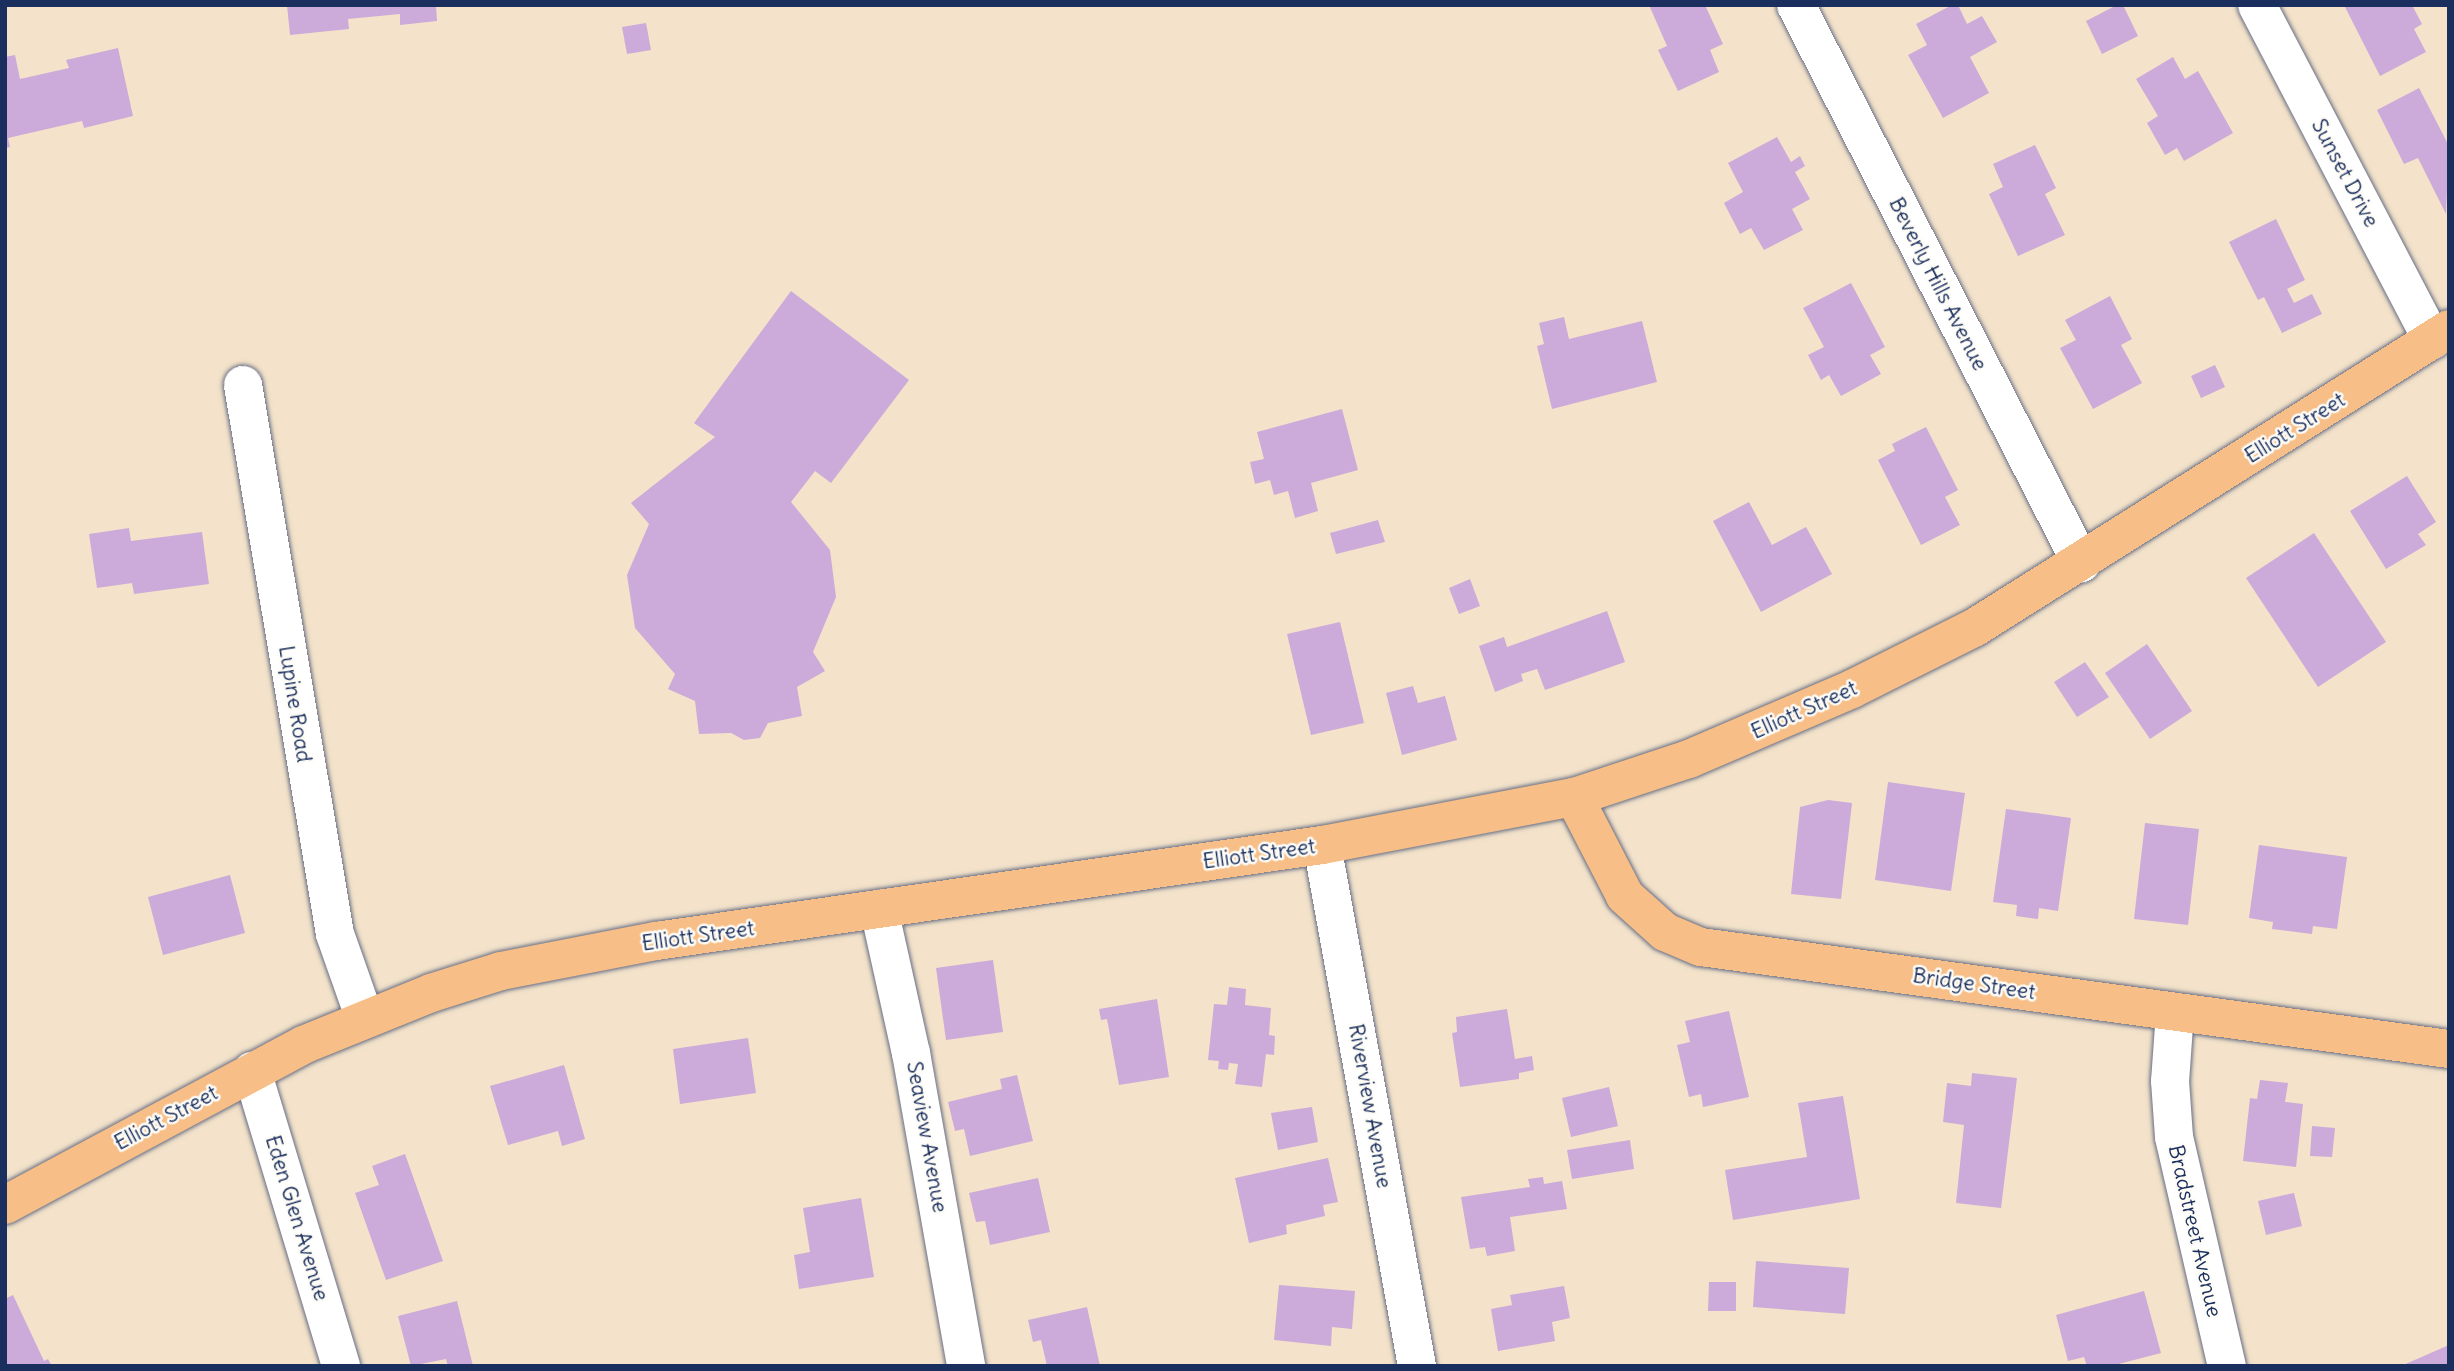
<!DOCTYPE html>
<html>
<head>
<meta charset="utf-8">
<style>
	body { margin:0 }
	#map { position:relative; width:2454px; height:1371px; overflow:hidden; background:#f4e3ca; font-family:Delius,sans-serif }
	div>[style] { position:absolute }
	.building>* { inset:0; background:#ccaad9 }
	.roads { filter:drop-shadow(0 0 2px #676e84) drop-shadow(0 0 2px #676e84) }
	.minor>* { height:38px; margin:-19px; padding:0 19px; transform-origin:19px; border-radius:19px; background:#fff }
	.major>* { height:38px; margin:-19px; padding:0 19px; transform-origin:19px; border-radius:19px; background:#f7be87 }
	span { translate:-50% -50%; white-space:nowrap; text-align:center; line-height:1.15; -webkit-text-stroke:5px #fdfcf7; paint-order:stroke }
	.street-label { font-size:21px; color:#1b2f5e }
	.frame { position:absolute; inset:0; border:7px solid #1b2f5e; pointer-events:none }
</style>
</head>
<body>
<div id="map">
	<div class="building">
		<i style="clip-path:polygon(287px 5px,436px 5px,437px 21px,400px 25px,400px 14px,348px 19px,349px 29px,290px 35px)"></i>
		<i style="clip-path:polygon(1649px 5px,1705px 5px,1723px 44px,1710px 50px,1719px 72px,1678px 91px,1658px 50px,1667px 46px)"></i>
		<i style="clip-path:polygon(1952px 5px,1958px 5px,1967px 24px,1982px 16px,1997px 42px,1970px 57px,1989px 93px,1943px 118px,1908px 55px,1927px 45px,1916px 24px)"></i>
		<i style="clip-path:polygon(2117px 5px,2123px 5px,2138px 36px,2102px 54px,2086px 21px)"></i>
		<i style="clip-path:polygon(2344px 5px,2412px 5px,2422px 24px,2414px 29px,2426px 52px,2380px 76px)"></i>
		<i style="clip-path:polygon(646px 23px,651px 50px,627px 54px,622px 27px)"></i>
		<i style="clip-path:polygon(118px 48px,133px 116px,84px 128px,82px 121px,8px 138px,10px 147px,5px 148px,5px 57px,15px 55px,20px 79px,69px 68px,66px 60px)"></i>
		<i style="clip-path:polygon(2173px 57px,2185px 79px,2198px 71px,2233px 133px,2184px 161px,2177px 148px,2165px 155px,2147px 123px,2158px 116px,2136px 79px)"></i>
		<i style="clip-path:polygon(2419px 88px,2449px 146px,2446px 214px,2418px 158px,2404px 164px,2377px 110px)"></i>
		<i style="clip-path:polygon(1777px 137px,1791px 162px,1800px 156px,1805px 166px,1795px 172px,1810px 199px,1792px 209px,1803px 230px,1764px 250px,1751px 228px,1740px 234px,1724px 203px,1743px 192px,1728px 163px)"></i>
		<i style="clip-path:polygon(2035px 145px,2056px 188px,2045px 194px,2065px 235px,2018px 256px,1989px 194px,2003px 187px,1993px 164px)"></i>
		<i style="clip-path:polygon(2276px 219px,2305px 280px,2287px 289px,2294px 303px,2312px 294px,2322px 314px,2282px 333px,2264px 297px,2258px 300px,2229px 242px)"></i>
		<i style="clip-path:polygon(1851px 283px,1885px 347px,1870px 355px,1881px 374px,1841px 396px,1829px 375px,1821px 380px,1808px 355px,1824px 347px,1803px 308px)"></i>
		<i style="clip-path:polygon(791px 291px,909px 380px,831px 483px,815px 471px,791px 502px,830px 550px,836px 597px,813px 652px,825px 671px,797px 687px,802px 716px,768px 723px,760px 738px,744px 740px,731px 733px,699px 734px,695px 701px,668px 689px,675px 674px,635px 628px,627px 575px,649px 524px,631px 503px,715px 437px,694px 423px)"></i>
		<i style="clip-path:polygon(2110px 296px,2132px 339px,2121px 345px,2142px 383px,2093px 409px,2060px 348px,2076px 340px,2065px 320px)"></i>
		<i style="clip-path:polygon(1564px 317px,1569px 339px,1642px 321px,1657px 382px,1552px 409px,1537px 346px,1544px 344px,1539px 323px)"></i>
		<i style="clip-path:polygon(2215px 365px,2225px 387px,2201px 398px,2191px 376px)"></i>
		<i style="clip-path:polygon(1342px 409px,1358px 470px,1311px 483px,1318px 511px,1295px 518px,1288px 491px,1274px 495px,1270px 480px,1255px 484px,1250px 462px,1264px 459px,1257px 432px)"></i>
		<i style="clip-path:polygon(1926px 427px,1958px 490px,1945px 497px,1960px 525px,1921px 545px,1878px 460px,1895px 451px,1892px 444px)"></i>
		<i style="clip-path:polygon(2407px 476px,2436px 522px,2418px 534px,2426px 545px,2386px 569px,2350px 511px)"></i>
		<i style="clip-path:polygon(1749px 502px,1772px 545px,1806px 527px,1832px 574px,1761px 612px,1713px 521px)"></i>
		<i style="clip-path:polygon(1378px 520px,1385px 542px,1336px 554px,1330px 533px)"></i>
		<i style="clip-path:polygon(129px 528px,131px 541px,202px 532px,209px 584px,134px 594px,132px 583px,97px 588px,89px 534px)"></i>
		<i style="clip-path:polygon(2314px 533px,2386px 642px,2318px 687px,2246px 578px)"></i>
		<i style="clip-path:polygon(1470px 579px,1480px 606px,1459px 614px,1449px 588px)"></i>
		<i style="clip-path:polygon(1607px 611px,1625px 662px,1545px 690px,1537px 669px,1521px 674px,1523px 681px,1495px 692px,1479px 646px,1504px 637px,1507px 647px)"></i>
		<i style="clip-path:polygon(1340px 622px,1364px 723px,1311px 735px,1287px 634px)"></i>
		<i style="clip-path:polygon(2147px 644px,2192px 711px,2150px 739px,2105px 673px)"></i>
		<i style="clip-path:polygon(2085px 662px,2109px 697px,2077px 717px,2054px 682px)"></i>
		<i style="clip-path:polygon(1413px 686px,1418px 703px,1445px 696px,1457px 740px,1402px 755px,1386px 693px)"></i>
		<i style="clip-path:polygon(1888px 782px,1965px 793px,1951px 891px,1875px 880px)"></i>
		<i style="clip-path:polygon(1828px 800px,1852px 803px,1841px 899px,1791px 894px,1800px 807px)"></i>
		<i style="clip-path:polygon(2006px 809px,2071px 818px,2058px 911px,2039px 908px,2038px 919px,2016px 916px,2017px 905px,1993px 902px)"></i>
		<i style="clip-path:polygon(2145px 823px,2199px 829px,2188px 925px,2134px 919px)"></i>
		<i style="clip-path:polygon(2259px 845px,2347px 857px,2337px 929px,2313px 926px,2312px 934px,2272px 929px,2273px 922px,2249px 918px)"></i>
		<i style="clip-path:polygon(230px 875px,245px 933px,163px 955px,148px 897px)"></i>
		<i style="clip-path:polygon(993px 960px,1003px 1032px,946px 1040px,936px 968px)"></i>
		<i style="clip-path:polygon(1229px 987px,1246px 989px,1245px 1005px,1271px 1008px,1269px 1035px,1275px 1036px,1274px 1055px,1266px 1054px,1262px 1087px,1235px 1084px,1238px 1064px,1229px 1063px,1228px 1070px,1218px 1069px,1219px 1061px,1208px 1060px,1214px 1004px,1227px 1005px)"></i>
		<i style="clip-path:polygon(1157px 999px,1169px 1077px,1119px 1085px,1107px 1019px,1101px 1020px,1099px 1009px)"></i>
		<i style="clip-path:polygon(1507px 1009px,1515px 1059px,1532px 1056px,1534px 1070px,1519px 1073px,1519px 1079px,1460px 1087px,1452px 1033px,1457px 1032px,1456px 1017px)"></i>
		<i style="clip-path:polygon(1729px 1011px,1749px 1097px,1703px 1107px,1701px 1094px,1689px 1097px,1677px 1045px,1690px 1042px,1685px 1021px)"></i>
		<i style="clip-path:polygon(748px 1038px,756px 1093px,680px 1104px,673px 1049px)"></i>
		<i style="clip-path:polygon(564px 1065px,585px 1139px,562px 1146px,558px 1131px,508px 1145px,490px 1086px)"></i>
		<i style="clip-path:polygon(1972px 1073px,2017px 1078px,2001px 1208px,1956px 1203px,1964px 1125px,1943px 1122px,1947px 1083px,1971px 1086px)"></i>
		<i style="clip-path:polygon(1017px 1075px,1033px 1141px,970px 1156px,964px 1129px,955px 1131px,948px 1102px,1002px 1089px,1000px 1079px)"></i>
		<i style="clip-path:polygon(2260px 1080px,2288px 1083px,2285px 1102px,2303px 1104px,2296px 1167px,2243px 1161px,2250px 1098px,2257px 1099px)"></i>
		<i style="clip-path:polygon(1609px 1087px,1618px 1126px,1571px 1137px,1562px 1098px)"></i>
		<i style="clip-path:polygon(1843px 1096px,1860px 1199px,1733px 1220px,1725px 1170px,1807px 1157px,1798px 1103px)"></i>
		<i style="clip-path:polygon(1312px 1107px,1318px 1142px,1278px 1150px,1271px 1113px)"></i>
		<i style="clip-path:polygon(2312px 1126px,2335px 1128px,2332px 1157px,2310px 1156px)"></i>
		<i style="clip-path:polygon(1630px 1140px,1634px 1169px,1572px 1179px,1567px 1150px)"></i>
		<i style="clip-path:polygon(405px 1154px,443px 1261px,386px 1280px,355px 1193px,379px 1185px,372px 1166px)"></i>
		<i style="clip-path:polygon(1328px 1158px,1338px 1202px,1323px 1205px,1325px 1216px,1286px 1225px,1287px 1234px,1249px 1243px,1235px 1178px)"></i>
		<i style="clip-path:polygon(1543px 1177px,1544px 1184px,1562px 1181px,1567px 1209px,1510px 1217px,1515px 1251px,1487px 1256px,1485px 1247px,1470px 1249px,1461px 1197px,1530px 1187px,1528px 1179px)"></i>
		<i style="clip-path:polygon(1038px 1178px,1050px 1232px,990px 1245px,985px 1221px,976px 1222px,969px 1193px)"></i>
		<i style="clip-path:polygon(2294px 1193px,2302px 1226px,2266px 1235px,2258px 1201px)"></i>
		<i style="clip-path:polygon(861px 1198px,874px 1277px,799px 1289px,794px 1255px,810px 1252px,803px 1208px)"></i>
		<i style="clip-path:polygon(1756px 1261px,1849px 1268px,1845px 1314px,1753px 1307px)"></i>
		<i style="clip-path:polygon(1709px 1282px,1736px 1282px,1736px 1311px,1708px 1311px)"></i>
		<i style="clip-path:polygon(1279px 1285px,1355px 1291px,1352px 1329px,1332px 1327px,1331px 1346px,1274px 1340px)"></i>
		<i style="clip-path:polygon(1564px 1286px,1570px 1318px,1552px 1322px,1555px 1341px,1498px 1351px,1491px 1309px,1512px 1305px,1510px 1295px)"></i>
		<i style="clip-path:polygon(2144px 1291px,2161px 1353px,2111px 1366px,2087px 1366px,2084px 1357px,2068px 1361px,2056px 1315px)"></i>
		<i style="clip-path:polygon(13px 1295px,44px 1361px,48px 1359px,52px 1366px,5px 1366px,5px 1299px)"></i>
		<i style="clip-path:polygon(457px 1301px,473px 1366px,448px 1366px,446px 1359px,411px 1366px,398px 1316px)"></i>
		<i style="clip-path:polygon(1087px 1307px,1100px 1366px,1047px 1366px,1041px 1340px,1033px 1342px,1028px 1320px)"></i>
		<i style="clip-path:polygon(2449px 1345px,2449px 1366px,2401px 1366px)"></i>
	</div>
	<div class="roads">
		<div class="minor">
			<i style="left:1796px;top:5px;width:627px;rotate:62.94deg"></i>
			<i style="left:2257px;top:5px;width:378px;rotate:62.4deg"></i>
			<i style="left:243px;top:385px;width:557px;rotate:80.49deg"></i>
			<i style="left:335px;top:934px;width:90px;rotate:70.6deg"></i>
			<i style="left:1322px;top:845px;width:530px;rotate:79.67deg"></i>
			<i style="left:879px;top:909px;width:148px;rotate:77.5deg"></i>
			<i style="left:911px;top:1053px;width:318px;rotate:80deg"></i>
			<i style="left:2175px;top:1012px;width:69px;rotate:94.1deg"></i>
			<i style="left:2170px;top:1081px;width:56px;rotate:85.9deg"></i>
			<i style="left:2174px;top:1137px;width:235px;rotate:77deg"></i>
			<i style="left:252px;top:1071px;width:308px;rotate:73.2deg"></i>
		</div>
		<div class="major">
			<i style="left:1574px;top:797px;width:111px;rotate:62.7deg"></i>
			<i style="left:1625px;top:896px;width:54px;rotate:42deg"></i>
			<i style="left:1665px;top:932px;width:39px;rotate:23deg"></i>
			<i style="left:1701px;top:947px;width:755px;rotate:7.77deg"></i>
			<i style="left:5px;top:1205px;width:338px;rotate:-28.2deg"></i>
			<i style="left:303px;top:1045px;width:138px;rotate:-22.1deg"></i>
			<i style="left:431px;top:993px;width:73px;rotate:-17.4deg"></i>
			<i style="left:501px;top:971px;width:158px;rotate:-11deg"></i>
			<i style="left:656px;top:941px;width:673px;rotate:-8.2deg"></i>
			<i style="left:1322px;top:845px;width:257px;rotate:-10.8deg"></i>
			<i style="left:1574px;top:797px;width:121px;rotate:-18.3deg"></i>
			<i style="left:1689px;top:759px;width:177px;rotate:-23.2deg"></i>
			<i style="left:1852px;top:689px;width:136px;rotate:-26.6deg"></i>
			<i style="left:1974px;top:628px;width:561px;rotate:-32.19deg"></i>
		</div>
	</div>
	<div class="street-label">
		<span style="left:2345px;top:173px;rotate:62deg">Sunset Drive</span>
		<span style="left:1938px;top:284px;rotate:63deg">Beverly Hills Avenue</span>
		<span style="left:2295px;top:428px;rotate:-32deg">Elliott Street</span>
		<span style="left:295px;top:704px;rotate:81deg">Lupine Road</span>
		<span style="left:1804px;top:710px;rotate:-24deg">Elliott Street</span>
		<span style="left:1259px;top:854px;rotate:-8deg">Elliott Street</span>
		<span style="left:698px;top:936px;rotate:-8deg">Elliott Street</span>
		<span style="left:1974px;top:984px;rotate:8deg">Bridge Street</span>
		<span style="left:1370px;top:1106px;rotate:80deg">Riverview Avenue</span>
		<span style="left:166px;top:1118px;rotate:-28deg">Elliott Street</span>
		<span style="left:927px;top:1137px;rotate:80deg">Seaview Avenue</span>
		<span style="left:297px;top:1218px;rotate:73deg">Eden Glen Avenue</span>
		<span style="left:2195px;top:1231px;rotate:77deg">Bradstreet Avenue</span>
	</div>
	<div class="frame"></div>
</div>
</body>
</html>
